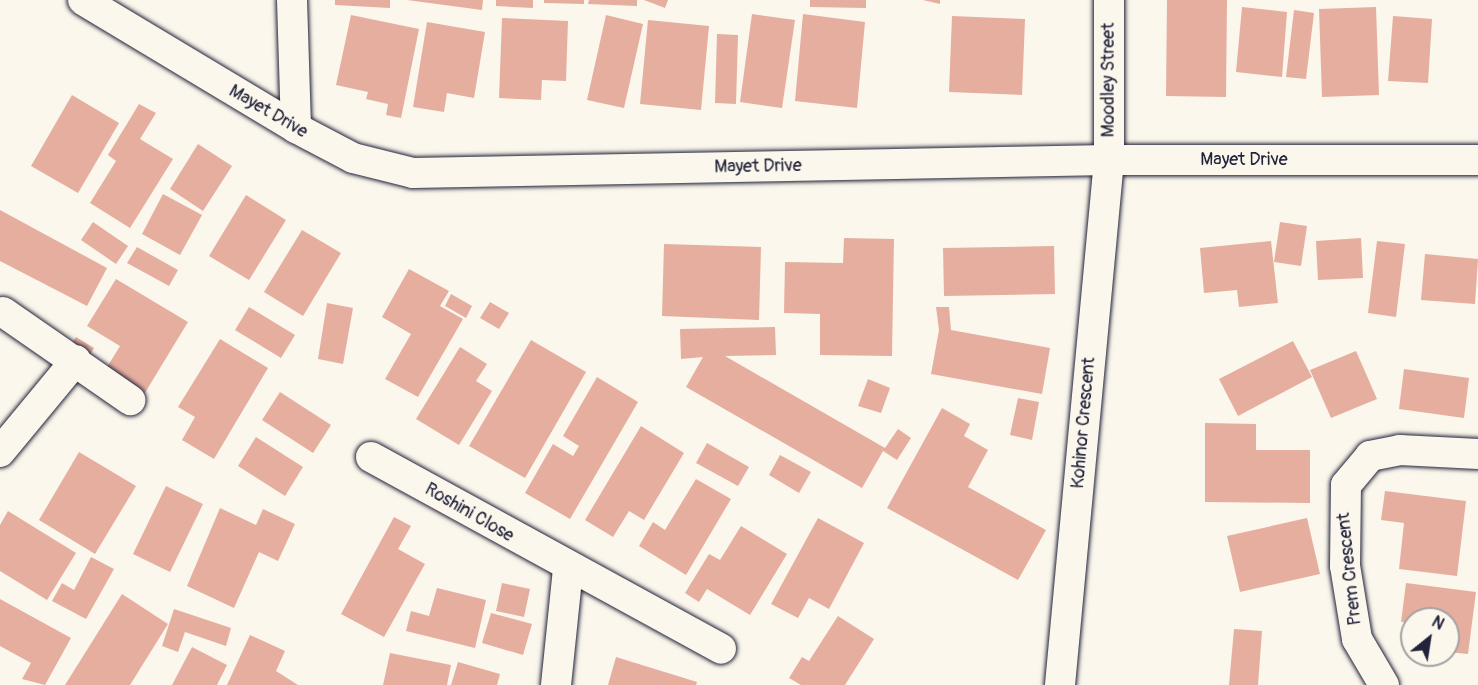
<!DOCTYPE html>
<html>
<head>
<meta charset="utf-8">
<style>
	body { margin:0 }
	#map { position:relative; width:1478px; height:685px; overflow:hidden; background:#fbf7ec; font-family:Pangolin,sans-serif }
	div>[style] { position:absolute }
	.building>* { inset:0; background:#e6ae9f }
	.roads { filter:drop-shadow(0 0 2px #22223b) drop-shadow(0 0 2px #22223b) }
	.minor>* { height:30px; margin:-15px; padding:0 15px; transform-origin:15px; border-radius:15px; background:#fbf7ec }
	span { translate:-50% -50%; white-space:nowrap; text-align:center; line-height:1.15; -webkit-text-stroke:4.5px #fbf7ec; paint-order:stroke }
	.street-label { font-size:18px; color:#22223b }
	.north { position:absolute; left:1400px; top:607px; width:60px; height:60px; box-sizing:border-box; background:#fbf7ec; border:2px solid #a4a2a5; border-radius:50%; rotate:30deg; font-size:16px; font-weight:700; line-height:24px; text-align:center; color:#22223b }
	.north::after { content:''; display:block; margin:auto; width:21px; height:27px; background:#22223b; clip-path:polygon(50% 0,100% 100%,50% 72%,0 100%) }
</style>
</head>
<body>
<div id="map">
	<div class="building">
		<i style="clip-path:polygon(335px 0,390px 0,390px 8px,335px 5px)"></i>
		<i style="clip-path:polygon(407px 0,483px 0,482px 10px)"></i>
		<i style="clip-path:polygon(496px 0,533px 0,533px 8px,496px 6px)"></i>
		<i style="clip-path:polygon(544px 0,584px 0,584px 4px,544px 3px)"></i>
		<i style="clip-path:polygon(589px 0,637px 0,637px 6px,588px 4px)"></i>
		<i style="clip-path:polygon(644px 0,668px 0,665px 8px)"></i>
		<i style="clip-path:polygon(810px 0,866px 0,866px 8px,810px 7px)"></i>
		<i style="clip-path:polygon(923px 0,940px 0,940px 4px)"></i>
		<i style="clip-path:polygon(1167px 0,1227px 0,1226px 97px,1166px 96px)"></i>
		<i style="clip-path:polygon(1242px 7px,1287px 12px,1282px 77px,1236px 72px)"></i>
		<i style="clip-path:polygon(1376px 7px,1379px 95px,1322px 97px,1319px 9px)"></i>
		<i style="clip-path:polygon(1294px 10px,1314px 13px,1306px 79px,1286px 77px)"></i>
		<i style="clip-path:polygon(752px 14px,795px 20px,782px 108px,740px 102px)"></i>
		<i style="clip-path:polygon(803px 14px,865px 22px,857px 108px,795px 101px)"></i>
		<i style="clip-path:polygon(351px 15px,419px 29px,401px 118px,386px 115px,388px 104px,366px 99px,368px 92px,336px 85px)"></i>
		<i style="clip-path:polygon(606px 15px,643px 24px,624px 108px,587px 100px)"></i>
		<i style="clip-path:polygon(952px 16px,1025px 19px,1022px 95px,949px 92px)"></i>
		<i style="clip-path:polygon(1393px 16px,1432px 19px,1428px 83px,1388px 81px)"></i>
		<i style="clip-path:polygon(502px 18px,568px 21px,566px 81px,542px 80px,541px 100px,499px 98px)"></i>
		<i style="clip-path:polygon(648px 20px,709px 26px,701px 110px,640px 104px)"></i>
		<i style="clip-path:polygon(427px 22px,485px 32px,474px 98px,447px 93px,444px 112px,413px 107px)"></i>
		<i style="clip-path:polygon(717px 34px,738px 35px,736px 104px,715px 103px)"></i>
		<i style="clip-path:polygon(72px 95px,119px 123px,78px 193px,31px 166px)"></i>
		<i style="clip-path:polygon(139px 104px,156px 113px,140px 139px,173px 159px,130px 228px,90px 203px,116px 161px,108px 155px)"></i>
		<i style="clip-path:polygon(198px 144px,232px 166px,203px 211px,170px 189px)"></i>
		<i style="clip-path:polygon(163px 194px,202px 215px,180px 255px,142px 234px)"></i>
		<i style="clip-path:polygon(246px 195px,286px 220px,249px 280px,209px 256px)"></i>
		<i style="clip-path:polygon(0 210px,107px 268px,87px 306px,0 261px)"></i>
		<i style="clip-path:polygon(93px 222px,128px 246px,116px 264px,81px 240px)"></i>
		<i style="clip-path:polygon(1280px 222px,1307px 226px,1301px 266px,1274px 262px)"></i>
		<i style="clip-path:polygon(302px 230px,341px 253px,303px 316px,264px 292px)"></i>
		<i style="clip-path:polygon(844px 238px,894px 239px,892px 356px,820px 355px,820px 314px,784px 313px,785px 262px,843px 263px)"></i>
		<i style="clip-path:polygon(1361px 238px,1363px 278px,1318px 280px,1316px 241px)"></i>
		<i style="clip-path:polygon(1271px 241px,1278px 303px,1239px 307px,1237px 290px,1204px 293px,1200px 248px)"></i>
		<i style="clip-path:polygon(1377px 241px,1405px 244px,1396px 317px,1368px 313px)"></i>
		<i style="clip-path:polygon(664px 244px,761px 247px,759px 320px,662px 316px)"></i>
		<i style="clip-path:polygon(1054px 246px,1055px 294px,944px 296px,943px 248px)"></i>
		<i style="clip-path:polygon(137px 247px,178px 270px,169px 286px,127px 263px)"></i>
		<i style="clip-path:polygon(1425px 254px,1478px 259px,1475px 304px,1421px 300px)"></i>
		<i style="clip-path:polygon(409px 269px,449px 291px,440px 306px,463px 319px,418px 397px,385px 379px,411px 334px,382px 317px)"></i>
		<i style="clip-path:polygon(116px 279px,188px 322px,143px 396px,104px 372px,120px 346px,87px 326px)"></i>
		<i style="clip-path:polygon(451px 294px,472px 306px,466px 318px,445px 306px)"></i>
		<i style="clip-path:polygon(490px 302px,509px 313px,499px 329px,480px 318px)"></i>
		<i style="clip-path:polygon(327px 303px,353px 308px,343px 364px,318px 359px)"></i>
		<i style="clip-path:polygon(249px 307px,295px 335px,281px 358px,235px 330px)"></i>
		<i style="clip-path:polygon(936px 307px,949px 307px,951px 330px,1050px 348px,1042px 394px,931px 374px,939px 330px)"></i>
		<i style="clip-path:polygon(775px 327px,776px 355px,725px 356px,885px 448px,898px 429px,911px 438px,897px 460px,883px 451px,862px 488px,686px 387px,703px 357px,681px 359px,680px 329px)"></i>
		<i style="clip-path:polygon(76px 337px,94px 348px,86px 361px,67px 350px)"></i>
		<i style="clip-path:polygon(220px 339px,268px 368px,214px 459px,182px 440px,195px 417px,178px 407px)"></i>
		<i style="clip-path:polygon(531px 340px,586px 372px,525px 478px,469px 446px)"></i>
		<i style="clip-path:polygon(1293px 341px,1312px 377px,1238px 416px,1219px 379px)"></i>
		<i style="clip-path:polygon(460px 347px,487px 364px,476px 381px,492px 391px,459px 445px,416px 419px)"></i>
		<i style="clip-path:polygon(1356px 351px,1377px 399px,1331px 418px,1310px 370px)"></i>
		<i style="clip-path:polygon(1404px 369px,1469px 378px,1464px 418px,1399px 409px)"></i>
		<i style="clip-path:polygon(597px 377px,638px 402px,570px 519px,525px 493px,553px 444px,573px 456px,579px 446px,563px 436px)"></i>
		<i style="clip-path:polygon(868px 379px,890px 388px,881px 413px,858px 406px)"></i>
		<i style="clip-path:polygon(280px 392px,331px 425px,313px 453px,262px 420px)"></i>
		<i style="clip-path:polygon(1018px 398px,1039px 402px,1032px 440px,1010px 435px)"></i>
		<i style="clip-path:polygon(942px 408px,970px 424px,964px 436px,988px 450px,968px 487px,1046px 530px,1018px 580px,887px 508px)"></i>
		<i style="clip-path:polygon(1205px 423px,1256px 424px,1256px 450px,1310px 450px,1310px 503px,1205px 502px)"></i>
		<i style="clip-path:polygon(641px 426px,684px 453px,644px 520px,629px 511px,613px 537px,585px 520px)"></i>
		<i style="clip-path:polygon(256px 437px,303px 467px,285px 496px,238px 466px)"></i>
		<i style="clip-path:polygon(707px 443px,749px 467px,738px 486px,696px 463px)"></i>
		<i style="clip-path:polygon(79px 452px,136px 486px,95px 554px,39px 520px)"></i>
		<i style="clip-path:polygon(780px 455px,811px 472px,799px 493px,769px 475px)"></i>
		<i style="clip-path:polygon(696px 479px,731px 499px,686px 575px,639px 546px,653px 522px,665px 530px)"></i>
		<i style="clip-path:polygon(166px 486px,203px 504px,170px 572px,133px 554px)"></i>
		<i style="clip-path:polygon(1385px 491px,1466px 501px,1457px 576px,1399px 569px,1404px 523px,1381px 520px)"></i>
		<i style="clip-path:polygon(220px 508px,256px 525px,263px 509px,295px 524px,278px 561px,259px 552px,234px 608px,187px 586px)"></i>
		<i style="clip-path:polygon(8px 511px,76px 553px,47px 600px,0 571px,0 525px)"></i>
		<i style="clip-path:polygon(394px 517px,411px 526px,398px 549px,425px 564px,384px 637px,341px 614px)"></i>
		<i style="clip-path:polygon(818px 518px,864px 543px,829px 609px,809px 598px,798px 618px,771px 604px)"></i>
		<i style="clip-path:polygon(1307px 518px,1320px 574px,1240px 592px,1227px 536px)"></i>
		<i style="clip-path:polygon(741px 526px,787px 554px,750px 615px,707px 589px,699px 602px,685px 593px,709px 554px,720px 560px)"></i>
		<i style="clip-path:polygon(91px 557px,114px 569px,86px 619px,52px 601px,62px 583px,74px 590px)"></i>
		<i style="clip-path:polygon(502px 583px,530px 589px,524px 617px,496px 611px)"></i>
		<i style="clip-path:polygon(1406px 583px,1476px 592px,1468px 654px,1448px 652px,1448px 619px,1401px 622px)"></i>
		<i style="clip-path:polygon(437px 588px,486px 600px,475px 648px,406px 631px,411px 611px,429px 616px)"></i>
		<i style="clip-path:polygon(122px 594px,168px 624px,130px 685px,65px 685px)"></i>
		<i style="clip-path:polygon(0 599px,71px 638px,45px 685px,22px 679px,31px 663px,0 646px)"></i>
		<i style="clip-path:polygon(174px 609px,231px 628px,226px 646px,185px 632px,178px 652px,162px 646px)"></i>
		<i style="clip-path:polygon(491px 613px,532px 624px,523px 655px,482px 643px)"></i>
		<i style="clip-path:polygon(838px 616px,874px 639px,845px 685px,801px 685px,789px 678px,802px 657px,809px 661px)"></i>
		<i style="clip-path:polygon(1234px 629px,1262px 631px,1258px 685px,1229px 685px)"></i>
		<i style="clip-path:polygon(1412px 630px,1412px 647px,1409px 646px)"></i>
		<i style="clip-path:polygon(250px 635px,285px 651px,276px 671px,298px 685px,227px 685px)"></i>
		<i style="clip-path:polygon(192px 647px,227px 665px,217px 685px,172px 685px)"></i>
		<i style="clip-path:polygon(390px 653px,451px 665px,447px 685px,383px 685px)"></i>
		<i style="clip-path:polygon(616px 657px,697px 682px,696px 685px,608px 685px)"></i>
		<i style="clip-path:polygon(458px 662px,500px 674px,497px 685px,451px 685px)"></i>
	</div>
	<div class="roads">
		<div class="minor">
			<i style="left:83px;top:0;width:249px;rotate:31deg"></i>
			<i style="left:296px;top:128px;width:64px;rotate:27.8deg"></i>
			<i style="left:353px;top:158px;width:62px;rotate:14deg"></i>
			<i style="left:413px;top:173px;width:696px;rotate:-1.07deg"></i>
			<i style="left:1109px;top:160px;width:369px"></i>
			<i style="left:292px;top:0;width:128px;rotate:88.2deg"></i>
			<i style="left:3px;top:312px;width:155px;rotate:34.7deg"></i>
			<i style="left:0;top:452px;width:119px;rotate:-50.4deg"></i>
			<i style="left:371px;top:457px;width:399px;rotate:28.7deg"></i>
			<i style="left:556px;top:685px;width:117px;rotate:-84.1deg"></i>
			<i style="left:1060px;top:685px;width:527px;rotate:-84.67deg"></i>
			<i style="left:1109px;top:160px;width:160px;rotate:-90deg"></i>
			<i style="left:1384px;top:685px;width:53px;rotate:-120.4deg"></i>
			<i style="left:1357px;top:639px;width:74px;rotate:-99.3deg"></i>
			<i style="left:1345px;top:566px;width:81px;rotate:-89.3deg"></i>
			<i style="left:1346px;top:485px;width:38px;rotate:-50deg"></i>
			<i style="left:1370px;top:456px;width:31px;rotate:-11deg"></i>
			<i style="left:1400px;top:450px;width:78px;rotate:2.9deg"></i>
		</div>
	</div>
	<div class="street-label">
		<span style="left:1109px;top:80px;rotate:-90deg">Moodley Street</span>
		<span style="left:268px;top:112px;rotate:30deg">Mayet Drive</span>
		<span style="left:1244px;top:160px">Mayet Drive</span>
		<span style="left:758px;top:167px;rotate:-1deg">Mayet Drive</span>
		<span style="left:1084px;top:423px;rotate:-85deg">Kohinor Crescent</span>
		<span style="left:469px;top:513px;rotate:30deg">Roshini Close</span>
		<span style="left:1350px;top:569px;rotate:-96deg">Prem Crescent</span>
	</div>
	<div class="north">N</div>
</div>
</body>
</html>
